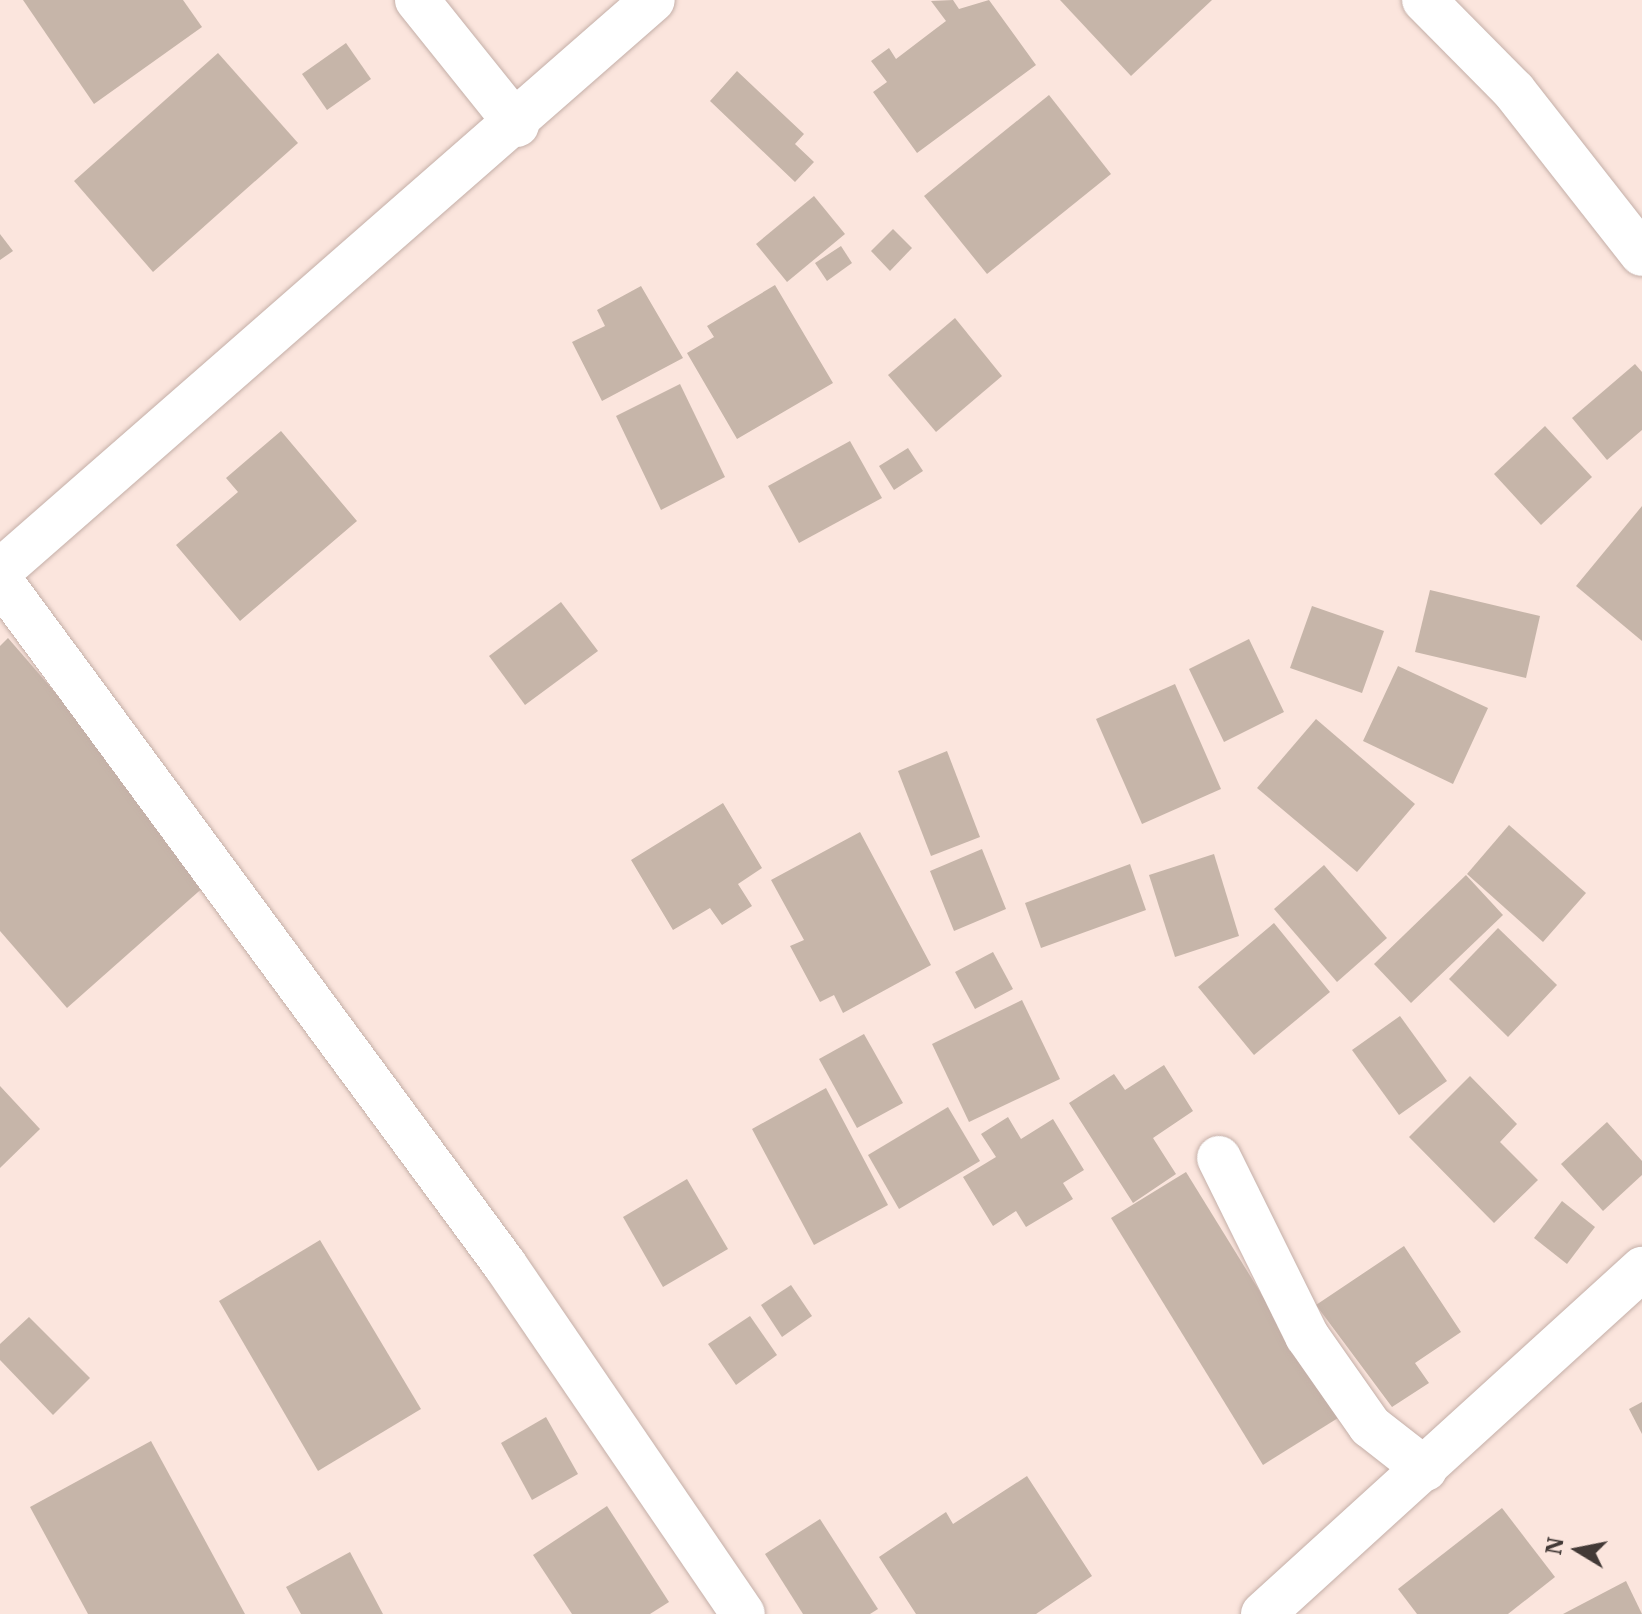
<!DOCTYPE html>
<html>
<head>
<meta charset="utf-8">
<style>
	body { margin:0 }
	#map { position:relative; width:1642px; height:1614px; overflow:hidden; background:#fbe5dd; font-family:"IBM Plex Serif",serif }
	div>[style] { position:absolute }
	.building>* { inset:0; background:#c6b5a9 }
	.roads { filter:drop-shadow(0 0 2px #c4afa8) drop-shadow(0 0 2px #c4afa8) }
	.minor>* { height:44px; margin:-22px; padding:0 22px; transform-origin:22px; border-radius:22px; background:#fff }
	span { translate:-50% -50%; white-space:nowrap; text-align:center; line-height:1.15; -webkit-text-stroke:8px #fbe5dd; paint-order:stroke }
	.north { position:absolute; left:1538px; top:1510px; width:80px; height:80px; -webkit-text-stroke:6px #fbe5dd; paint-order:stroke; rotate:280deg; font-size:22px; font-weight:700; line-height:32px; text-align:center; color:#423936 }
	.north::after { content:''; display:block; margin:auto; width:28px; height:36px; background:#423936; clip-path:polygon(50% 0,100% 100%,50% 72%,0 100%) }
</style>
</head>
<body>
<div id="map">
	<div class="building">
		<i style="clip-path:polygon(23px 0,183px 0,202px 27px,94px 104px)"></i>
		<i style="clip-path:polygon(953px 0,959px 9px,989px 0,1036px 65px,917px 153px,873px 92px,887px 82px,871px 61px,889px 48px,896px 59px,934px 30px,946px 21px,931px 1px)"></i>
		<i style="clip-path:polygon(1060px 0,1212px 0,1131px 76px)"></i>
		<i style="clip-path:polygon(346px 43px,371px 79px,327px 110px,302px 74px)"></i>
		<i style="clip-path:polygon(218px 53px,298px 143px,153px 272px,74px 181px)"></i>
		<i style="clip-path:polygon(737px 71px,804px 134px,795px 144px,814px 162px,795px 182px,710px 101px)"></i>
		<i style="clip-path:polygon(1049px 95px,1111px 174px,987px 274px,924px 196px)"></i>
		<i style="clip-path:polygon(814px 196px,845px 234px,787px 282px,756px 244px)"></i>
		<i style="clip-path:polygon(893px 229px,912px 248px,890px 271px,871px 251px)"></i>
		<i style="clip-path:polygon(0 234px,13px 251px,0 260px)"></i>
		<i style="clip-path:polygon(841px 246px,852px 263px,827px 281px,815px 263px)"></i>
		<i style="clip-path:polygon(775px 285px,833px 383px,737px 439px,687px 353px,714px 337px,707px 326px)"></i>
		<i style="clip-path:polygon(641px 286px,683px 358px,602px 401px,572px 342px,605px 326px,597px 310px)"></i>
		<i style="clip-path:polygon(955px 318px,1002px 376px,936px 432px,888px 375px)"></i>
		<i style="clip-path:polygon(1635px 364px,1642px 372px,1642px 430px,1607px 460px,1572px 418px)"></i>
		<i style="clip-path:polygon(680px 384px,725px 477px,661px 510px,616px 416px)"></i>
		<i style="clip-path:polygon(1545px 426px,1592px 477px,1541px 525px,1494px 474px)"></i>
		<i style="clip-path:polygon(281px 431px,357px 521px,240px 621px,176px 545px,238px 492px,226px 478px)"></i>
		<i style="clip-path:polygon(850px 441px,882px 498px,799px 543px,768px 486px)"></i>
		<i style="clip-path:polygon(908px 448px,923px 471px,894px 490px,879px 466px)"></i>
		<i style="clip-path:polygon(1642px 506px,1642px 641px,1576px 586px)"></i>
		<i style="clip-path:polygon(1430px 590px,1540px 616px,1526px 678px,1415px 652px)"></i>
		<i style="clip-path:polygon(561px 602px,598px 651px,525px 705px,489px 656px)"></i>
		<i style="clip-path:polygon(1312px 606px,1384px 631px,1362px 693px,1290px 668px)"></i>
		<i style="clip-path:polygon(8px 638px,215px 877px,67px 1008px,0 931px,0 646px)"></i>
		<i style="clip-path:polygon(1249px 639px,1284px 712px,1224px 742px,1189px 669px)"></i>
		<i style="clip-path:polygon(1398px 666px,1488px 708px,1453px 784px,1363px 741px)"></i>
		<i style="clip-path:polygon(1175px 684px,1221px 789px,1142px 824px,1096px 719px)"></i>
		<i style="clip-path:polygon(1316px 719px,1415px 804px,1357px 872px,1257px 788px)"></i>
		<i style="clip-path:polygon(947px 751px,980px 837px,931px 856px,898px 771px)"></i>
		<i style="clip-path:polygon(723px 803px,762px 868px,738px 884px,752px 906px,722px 925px,710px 908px,673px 930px,631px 860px)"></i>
		<i style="clip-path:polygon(1509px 825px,1586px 893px,1543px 942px,1467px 874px)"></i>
		<i style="clip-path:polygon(860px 832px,931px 965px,843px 1013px,834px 995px,820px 1002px,790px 946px,804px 940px,771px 880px)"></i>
		<i style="clip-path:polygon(982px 849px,1006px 909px,954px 931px,930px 871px)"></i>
		<i style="clip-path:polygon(1214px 854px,1239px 936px,1175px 957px,1149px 875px)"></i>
		<i style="clip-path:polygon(1130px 864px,1146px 910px,1041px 948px,1025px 903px)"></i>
		<i style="clip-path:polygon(1324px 865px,1387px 938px,1337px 982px,1274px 909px)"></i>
		<i style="clip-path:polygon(1466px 875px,1503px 915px,1411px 1003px,1374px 964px)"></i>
		<i style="clip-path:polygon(1274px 923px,1330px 992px,1254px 1055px,1198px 987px)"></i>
		<i style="clip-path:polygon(1498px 928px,1557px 985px,1508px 1037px,1449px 979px)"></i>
		<i style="clip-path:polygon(993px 952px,1013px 989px,975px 1009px,955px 972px)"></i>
		<i style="clip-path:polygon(1022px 1000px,1060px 1079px,969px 1122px,932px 1044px)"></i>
		<i style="clip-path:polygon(1400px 1016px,1447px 1081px,1399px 1115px,1352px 1050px)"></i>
		<i style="clip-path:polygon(864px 1034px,903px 1103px,857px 1128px,819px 1059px)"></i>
		<i style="clip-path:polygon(1164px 1065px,1193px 1111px,1153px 1138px,1176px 1174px,1133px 1203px,1069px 1103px,1114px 1074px,1125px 1090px)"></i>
		<i style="clip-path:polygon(1470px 1076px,1517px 1124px,1500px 1142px,1538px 1180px,1494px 1223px,1409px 1137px)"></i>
		<i style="clip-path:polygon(0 1086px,40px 1129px,0 1168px)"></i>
		<i style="clip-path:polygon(826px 1088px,888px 1205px,814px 1245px,752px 1129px)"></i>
		<i style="clip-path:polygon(948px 1107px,980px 1161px,899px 1209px,868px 1155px)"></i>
		<i style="clip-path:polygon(1008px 1117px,1021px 1139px,1053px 1119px,1084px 1170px,1063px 1183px,1073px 1199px,1026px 1227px,1016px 1211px,993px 1226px,963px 1177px,996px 1157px,981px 1134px)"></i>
		<i style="clip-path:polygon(1607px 1122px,1642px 1161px,1642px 1175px,1603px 1211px,1561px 1164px)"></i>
		<i style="clip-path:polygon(1186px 1172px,1338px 1418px,1263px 1465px,1111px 1218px)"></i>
		<i style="clip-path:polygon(687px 1179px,728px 1249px,663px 1287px,623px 1217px)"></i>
		<i style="clip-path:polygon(1562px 1201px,1595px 1227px,1567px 1264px,1534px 1238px)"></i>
		<i style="clip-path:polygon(320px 1240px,421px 1409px,318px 1471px,219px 1301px)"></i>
		<i style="clip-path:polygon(1404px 1246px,1461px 1332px,1415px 1363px,1429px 1383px,1392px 1407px,1316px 1305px)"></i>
		<i style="clip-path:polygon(791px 1285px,812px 1316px,782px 1337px,761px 1305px)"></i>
		<i style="clip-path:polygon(750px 1316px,777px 1355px,736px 1385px,708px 1344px)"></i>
		<i style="clip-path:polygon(29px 1317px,90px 1378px,53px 1415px,0 1360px,0 1344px)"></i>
		<i style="clip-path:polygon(1642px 1402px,1642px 1434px,1629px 1409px)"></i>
		<i style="clip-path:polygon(546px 1417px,578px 1474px,532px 1500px,501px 1443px)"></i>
		<i style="clip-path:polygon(151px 1441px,245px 1614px,88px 1614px,30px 1507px)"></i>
		<i style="clip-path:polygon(1027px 1476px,1092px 1576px,1036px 1614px,916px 1614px,879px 1557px,946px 1512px,953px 1524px)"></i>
		<i style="clip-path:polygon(607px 1506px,669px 1602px,650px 1614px,572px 1614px,533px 1555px)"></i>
		<i style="clip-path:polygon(1502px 1508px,1555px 1577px,1508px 1614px,1417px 1614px,1398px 1589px)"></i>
		<i style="clip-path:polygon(820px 1519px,878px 1609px,870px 1614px,803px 1614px,765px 1554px)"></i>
		<i style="clip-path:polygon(350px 1552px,383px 1614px,301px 1614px,286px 1587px)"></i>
		<i style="clip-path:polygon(1626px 1581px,1642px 1614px,1563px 1614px)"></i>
	</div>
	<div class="roads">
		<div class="minor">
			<i style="left:417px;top:0;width:160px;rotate:51.3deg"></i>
			<i style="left:1424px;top:0;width:128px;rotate:45.3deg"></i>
			<i style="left:1514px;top:91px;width:207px;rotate:51.9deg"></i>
			<i style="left:0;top:571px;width:867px;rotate:-41.17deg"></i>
			<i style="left:0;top:580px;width:851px;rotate:53.6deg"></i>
			<i style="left:505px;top:1265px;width:422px;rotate:55.7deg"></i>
			<i style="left:1219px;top:1158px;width:199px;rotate:63.7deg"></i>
			<i style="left:1307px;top:1336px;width:110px;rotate:55deg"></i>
			<i style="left:1370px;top:1426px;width:70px;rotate:38deg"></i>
			<i style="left:1263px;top:1614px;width:513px;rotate:-42.31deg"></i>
		</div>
	</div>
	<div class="north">N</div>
</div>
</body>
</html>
